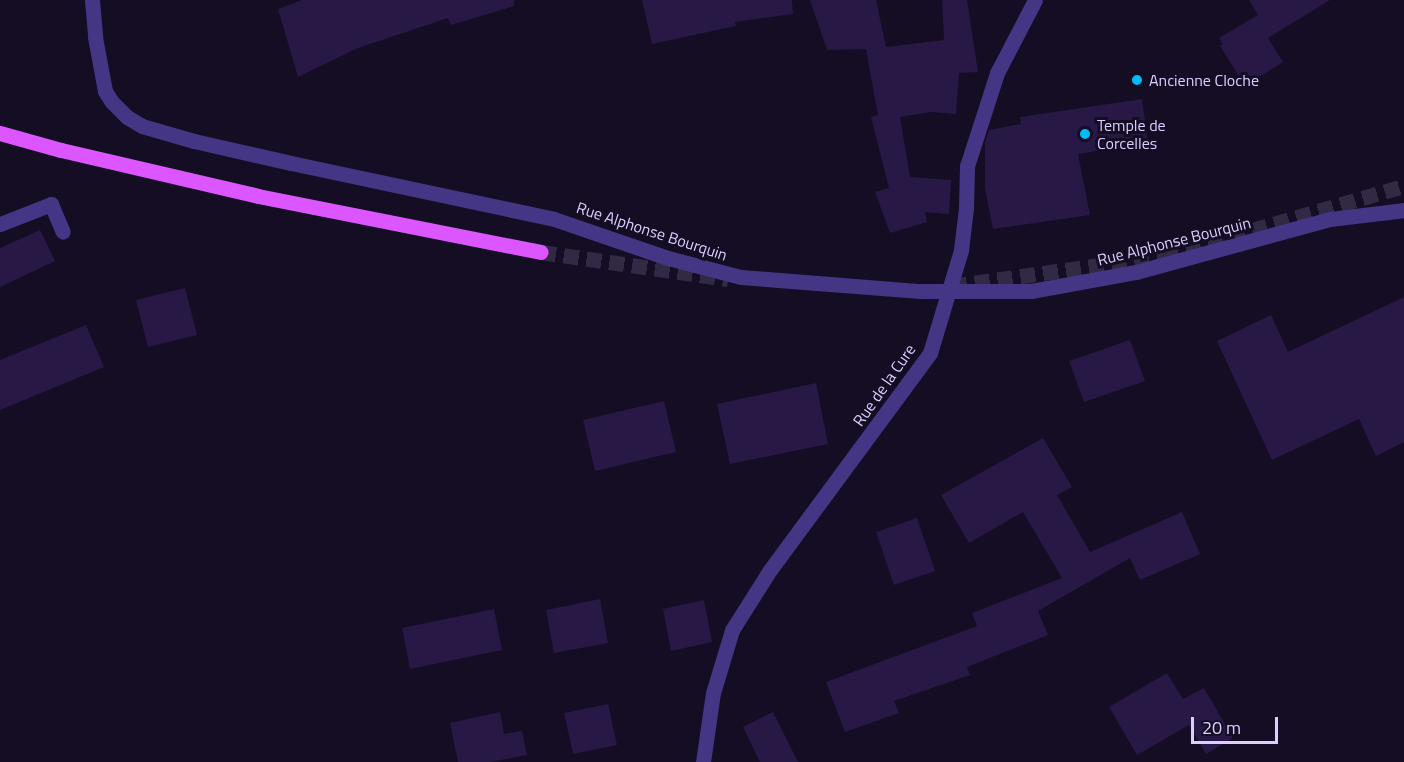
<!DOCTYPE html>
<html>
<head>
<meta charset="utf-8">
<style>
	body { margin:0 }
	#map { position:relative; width:1404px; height:762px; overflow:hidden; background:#140d24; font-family:"Titillium Web",sans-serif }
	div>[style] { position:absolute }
	.building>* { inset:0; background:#281845 }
	.primary-tunnel>* { height:15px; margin-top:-7.5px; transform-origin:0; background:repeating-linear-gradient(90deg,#322a45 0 15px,transparent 0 23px) }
	.street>* { height:15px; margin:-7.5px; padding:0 7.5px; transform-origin:7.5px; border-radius:7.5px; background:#453685 }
	.primary>* { height:15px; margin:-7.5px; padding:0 7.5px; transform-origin:7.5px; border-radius:7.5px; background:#db56ff }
	.dots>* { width:16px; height:16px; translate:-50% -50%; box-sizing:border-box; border:3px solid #140d24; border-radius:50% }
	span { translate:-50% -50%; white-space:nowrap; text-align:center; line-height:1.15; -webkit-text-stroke:6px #140d24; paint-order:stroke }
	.poi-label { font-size:16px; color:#dccfff }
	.left { translate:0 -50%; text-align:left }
	.street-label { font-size:16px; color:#dccfff }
	.scale { position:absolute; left:1191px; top:717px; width:87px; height:27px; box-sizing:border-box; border:3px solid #dccfff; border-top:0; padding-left:8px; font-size:18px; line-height:21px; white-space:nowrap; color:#dccfff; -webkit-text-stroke:4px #140d24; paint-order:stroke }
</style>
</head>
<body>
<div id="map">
	<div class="building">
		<i style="clip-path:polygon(302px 0,514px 0,514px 6px,451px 25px,448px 18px,358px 48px,298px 77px,278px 9px)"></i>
		<i style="clip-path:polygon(642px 0,792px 0,793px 14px,735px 22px,736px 26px,652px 44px)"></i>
		<i style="clip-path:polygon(810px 0,876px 0,886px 47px,944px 40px,942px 0,967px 0,978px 72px,959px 73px,956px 114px,931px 112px,900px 117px,910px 177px,951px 180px,949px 214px,925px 212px,927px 222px,890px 233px,875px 192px,889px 188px,871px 117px,878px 115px,866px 49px,869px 49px,827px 50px)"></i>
		<i style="clip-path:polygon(1249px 0,1330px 0,1268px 38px,1283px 62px,1245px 86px,1220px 46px,1223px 44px,1219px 38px,1258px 15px)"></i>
		<i style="clip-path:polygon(1142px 99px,1148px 143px,1078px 154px,1090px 215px,993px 229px,985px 189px,985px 143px,989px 130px,1021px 124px,1020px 117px)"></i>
		<i style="clip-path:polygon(40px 230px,55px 261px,0 287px,0 248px)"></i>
		<i style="clip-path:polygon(185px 288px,197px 335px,148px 347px,136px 300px)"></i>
		<i style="clip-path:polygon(1404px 297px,1404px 442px,1376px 456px,1359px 419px,1272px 460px,1217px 341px,1271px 315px,1288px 352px)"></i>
		<i style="clip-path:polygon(86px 325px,104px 367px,0 410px,0 360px)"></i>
		<i style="clip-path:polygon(1130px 340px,1145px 381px,1084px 402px,1069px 361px)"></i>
		<i style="clip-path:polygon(816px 383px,828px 444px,730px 464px,717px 404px)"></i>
		<i style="clip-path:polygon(664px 401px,676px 452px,595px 471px,583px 420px)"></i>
		<i style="clip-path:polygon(1043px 438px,1072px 487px,1057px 495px,1090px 552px,1182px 512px,1200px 554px,1140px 580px,1130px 558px,1038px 611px,1048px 635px,967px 667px,970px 675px,894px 701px,899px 713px,845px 732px,826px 682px,977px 626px,972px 613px,1062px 578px,1023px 512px,969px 543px,941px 495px)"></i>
		<i style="clip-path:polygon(917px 518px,935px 571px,894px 585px,876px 532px)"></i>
		<i style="clip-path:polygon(600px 599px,608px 643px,554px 653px,546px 610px)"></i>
		<i style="clip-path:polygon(704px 600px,712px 642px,671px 651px,663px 609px)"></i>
		<i style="clip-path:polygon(494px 609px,502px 650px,410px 669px,402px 628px)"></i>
		<i style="clip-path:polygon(1167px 673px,1183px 699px,1204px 688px,1233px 738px,1206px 754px,1189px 725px,1137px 755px,1109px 707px)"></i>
		<i style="clip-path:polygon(608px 704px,617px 745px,573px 754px,564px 713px)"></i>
		<i style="clip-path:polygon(500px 712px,504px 734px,522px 731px,527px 755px,490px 762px,458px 762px,450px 723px)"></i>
		<i style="clip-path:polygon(773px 712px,798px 762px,760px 762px,743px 727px)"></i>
	</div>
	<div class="primary-tunnel">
		<i style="left:541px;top:252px;width:189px;rotate:8.2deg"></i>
		<i style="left:952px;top:286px;width:214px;rotate:-8.1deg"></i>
		<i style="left:1164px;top:256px;width:250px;rotate:-16.3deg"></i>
	</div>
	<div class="street">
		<i style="left:92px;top:0;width:37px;rotate:85deg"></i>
		<i style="left:95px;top:37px;width:55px;rotate:79.5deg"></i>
		<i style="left:105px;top:91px;width:13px;rotate:58deg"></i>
		<i style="left:112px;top:102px;width:21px;rotate:45deg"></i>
		<i style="left:127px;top:117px;width:17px;rotate:31deg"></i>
		<i style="left:142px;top:126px;width:54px;rotate:16.1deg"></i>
		<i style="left:194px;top:141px;width:99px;rotate:12.8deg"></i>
		<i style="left:291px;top:163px;width:269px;rotate:12deg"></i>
		<i style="left:554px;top:219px;width:120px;rotate:18.9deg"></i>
		<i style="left:668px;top:258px;width:75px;rotate:14.6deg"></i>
		<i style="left:741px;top:277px;width:180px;rotate:4.5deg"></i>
		<i style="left:920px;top:291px;width:111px"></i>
		<i style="left:1031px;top:291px;width:107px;rotate:-10.3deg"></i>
		<i style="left:1136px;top:272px;width:201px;rotate:-15.3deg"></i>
		<i style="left:1330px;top:219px;width:75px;rotate:-6.9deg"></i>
		<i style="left:0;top:224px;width:55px;rotate:-21.4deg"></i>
		<i style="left:51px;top:204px;width:30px;rotate:67deg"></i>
		<i style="left:703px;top:762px;width:70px;rotate:-81.8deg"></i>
		<i style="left:713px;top:693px;width:66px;rotate:-73.2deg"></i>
		<i style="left:732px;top:630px;width:71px;rotate:-57.7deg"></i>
		<i style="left:770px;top:570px;width:270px;rotate:-53.6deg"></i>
		<i style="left:930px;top:353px;width:108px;rotate:-73.2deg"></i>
		<i style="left:961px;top:250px;width:42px;rotate:-83.2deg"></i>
		<i style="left:966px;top:208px;width:42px;rotate:-88.6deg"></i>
		<i style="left:967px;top:166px;width:98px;rotate:-72.1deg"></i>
		<i style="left:997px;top:73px;width:82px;rotate:-62.5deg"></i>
	</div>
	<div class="primary">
		<i style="left:0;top:133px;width:63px;rotate:15.6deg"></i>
		<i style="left:61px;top:150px;width:202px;rotate:13.1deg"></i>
		<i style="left:258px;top:196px;width:288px;rotate:11.2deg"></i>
	</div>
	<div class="dots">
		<i style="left:1137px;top:80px;background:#00bafa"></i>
		<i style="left:1085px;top:134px;background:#00bafa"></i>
	</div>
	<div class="poi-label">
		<span class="left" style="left:1149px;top:80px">Ancienne Cloche</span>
		<span class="left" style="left:1097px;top:134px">Temple de<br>Corcelles</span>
	</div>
	<div class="street-label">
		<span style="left:652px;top:231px;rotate:18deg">Rue Alphonse Bourquin</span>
		<span style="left:1174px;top:241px;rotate:-14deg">Rue Alphonse Bourquin</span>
		<span style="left:884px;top:385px;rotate:-55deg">Rue de la Cure</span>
	</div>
	<div class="scale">20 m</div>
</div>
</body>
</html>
